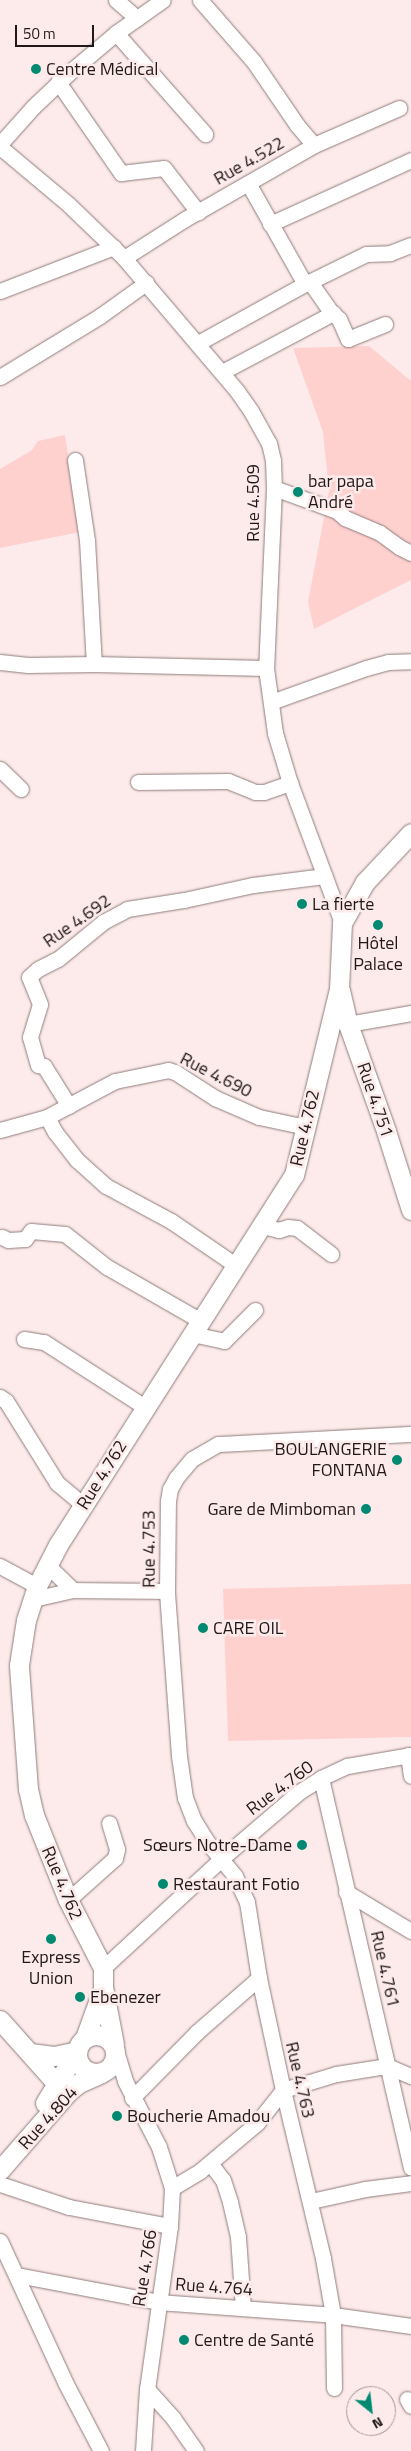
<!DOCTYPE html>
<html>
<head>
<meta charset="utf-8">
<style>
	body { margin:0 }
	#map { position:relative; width:411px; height:2451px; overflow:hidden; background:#fcebea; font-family:"Titillium Web",sans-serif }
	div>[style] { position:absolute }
	.green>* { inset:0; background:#fed1cf }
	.roads { filter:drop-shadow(0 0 1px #8f7b7b) drop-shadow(0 0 1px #8f7b7b) }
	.minor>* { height:15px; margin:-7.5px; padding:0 7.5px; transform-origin:7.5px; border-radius:7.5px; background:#fff }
	.major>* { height:19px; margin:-9.5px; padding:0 9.5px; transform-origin:9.5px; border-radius:9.5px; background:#fff }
	.major>.ring { margin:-9.5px; padding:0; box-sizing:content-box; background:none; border:19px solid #fff; border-radius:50% }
	.dots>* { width:14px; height:14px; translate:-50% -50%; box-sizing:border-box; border:2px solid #fcebea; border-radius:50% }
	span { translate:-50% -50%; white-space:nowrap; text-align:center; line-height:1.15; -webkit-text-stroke:5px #fcebea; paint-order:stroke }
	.poi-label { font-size:18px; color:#211919 }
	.left { translate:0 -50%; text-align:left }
	.right { translate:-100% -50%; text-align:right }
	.street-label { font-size:18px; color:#211919 }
	.north { position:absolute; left:346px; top:2386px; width:50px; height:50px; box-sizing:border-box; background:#fcebea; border:1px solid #a49796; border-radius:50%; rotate:151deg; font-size:14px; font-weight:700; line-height:20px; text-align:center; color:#211919 }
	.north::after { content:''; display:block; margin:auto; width:18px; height:22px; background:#018a71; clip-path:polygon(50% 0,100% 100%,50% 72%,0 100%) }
	.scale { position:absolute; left:15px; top:25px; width:79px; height:22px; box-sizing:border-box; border:2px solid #211919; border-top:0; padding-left:6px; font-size:15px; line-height:18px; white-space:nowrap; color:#211919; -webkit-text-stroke:4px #fcebea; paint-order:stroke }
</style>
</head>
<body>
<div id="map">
	<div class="green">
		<i style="clip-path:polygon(369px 346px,411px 381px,411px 580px,314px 629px,308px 602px,329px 491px,323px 432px,293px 348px)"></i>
		<i style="clip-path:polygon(65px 435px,80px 532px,0 548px,0 469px,32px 450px,38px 441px)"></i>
		<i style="clip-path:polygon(411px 1584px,411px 1737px,228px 1741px,223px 1589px)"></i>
	</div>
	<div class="roads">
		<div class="minor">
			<i style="left:116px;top:0;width:28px;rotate:41deg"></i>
			<i style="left:200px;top:0;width:82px;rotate:48.9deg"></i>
			<i style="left:254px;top:62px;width:76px;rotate:55.7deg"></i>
			<i style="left:297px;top:125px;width:26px;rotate:50deg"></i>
			<i style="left:116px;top:33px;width:135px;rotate:48.6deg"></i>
			<i style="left:58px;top:82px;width:111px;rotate:55.3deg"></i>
			<i style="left:121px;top:173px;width:43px;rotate:-6.6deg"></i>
			<i style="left:164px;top:168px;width:56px;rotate:52.3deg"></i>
			<i style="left:0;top:144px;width:50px;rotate:-48.3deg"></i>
			<i style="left:33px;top:107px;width:52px;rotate:-43.5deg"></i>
			<i style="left:71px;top:71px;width:59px;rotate:-40.2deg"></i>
			<i style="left:116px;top:33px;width:57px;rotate:-35.1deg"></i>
			<i style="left:0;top:147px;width:90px;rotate:40deg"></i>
			<i style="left:69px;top:205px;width:76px;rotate:43.9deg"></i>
			<i style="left:124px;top:258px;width:175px;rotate:49.6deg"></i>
			<i style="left:237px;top:391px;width:24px;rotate:55deg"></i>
			<i style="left:251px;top:411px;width:37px;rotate:61deg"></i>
			<i style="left:269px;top:443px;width:17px;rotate:77deg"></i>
			<i style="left:273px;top:460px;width:28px;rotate:88deg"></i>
			<i style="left:274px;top:488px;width:180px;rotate:92.5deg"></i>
			<i style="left:266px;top:668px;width:66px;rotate:82.1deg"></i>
			<i style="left:275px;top:733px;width:52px;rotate:73.3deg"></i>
			<i style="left:290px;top:783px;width:149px;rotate:69.6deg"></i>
			<i style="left:248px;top:183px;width:116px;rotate:60.6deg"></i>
			<i style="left:270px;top:224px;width:155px;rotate:-24.4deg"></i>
			<i style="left:124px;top:258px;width:72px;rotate:-32.6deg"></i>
			<i style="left:185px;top:219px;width:149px;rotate:-29.8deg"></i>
			<i style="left:314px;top:145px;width:93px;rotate:-23.5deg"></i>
			<i style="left:310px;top:282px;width:35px;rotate:55deg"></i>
			<i style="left:330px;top:311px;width:12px;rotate:42deg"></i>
			<i style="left:339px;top:319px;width:22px;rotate:66deg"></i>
			<i style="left:348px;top:339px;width:40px;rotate:-22deg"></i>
			<i style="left:0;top:291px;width:122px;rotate:-21.1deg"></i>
			<i style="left:198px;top:343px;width:122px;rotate:-28.9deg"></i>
			<i style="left:305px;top:284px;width:68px;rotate:-26.2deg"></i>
			<i style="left:366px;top:254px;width:24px;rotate:-2deg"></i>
			<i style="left:390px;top:253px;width:22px;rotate:-21deg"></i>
			<i style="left:222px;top:372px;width:126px;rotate:-28deg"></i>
			<i style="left:0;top:377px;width:117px;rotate:-31.4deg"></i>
			<i style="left:100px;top:316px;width:57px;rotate:-35.7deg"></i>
			<i style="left:75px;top:460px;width:81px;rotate:81.5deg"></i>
			<i style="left:87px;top:540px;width:124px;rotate:86.8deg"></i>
			<i style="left:274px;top:488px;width:67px;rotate:20.1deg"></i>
			<i style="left:337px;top:511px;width:11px;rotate:41deg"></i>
			<i style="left:345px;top:518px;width:38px;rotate:23deg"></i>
			<i style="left:380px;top:533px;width:24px;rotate:36deg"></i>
			<i style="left:399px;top:547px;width:13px;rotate:27deg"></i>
			<i style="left:0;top:662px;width:28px;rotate:6deg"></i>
			<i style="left:28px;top:665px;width:66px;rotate:-0.9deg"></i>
			<i style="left:94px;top:664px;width:172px;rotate:1.3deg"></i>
			<i style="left:271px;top:702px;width:101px;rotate:-19.7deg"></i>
			<i style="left:366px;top:668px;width:23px;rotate:-15deg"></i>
			<i style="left:388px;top:662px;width:23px;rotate:-2deg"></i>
			<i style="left:0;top:769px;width:29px;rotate:44deg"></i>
			<i style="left:138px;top:782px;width:90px;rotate:-0.6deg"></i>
			<i style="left:228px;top:781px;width:29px;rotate:22deg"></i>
			<i style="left:255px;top:792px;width:9px"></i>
			<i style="left:264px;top:792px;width:28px;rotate:-19deg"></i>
			<i style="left:348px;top:1024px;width:64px;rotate:-9.9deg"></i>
			<i style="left:69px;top:1106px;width:47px;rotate:-122deg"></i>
			<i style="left:44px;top:1066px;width:6px;rotate:-171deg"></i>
			<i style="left:38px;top:1065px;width:29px;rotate:-106deg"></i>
			<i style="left:30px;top:1037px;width:34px;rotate:-73deg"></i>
			<i style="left:40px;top:1004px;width:29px;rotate:-112deg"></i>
			<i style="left:29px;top:977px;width:12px;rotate:-42deg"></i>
			<i style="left:38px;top:969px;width:22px;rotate:-27deg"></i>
			<i style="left:58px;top:959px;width:58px;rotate:-39.4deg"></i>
			<i style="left:103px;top:922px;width:27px;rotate:-28deg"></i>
			<i style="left:127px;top:909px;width:58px;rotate:-9deg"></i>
			<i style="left:184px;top:900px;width:71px;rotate:-12.3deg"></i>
			<i style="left:253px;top:885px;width:72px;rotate:-7.2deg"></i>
			<i style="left:47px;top:1117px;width:17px;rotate:62deg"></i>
			<i style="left:55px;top:1132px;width:36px;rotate:52deg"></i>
			<i style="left:77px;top:1160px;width:39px;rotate:42deg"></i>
			<i style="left:106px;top:1186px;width:74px;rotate:28.3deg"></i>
			<i style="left:171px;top:1221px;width:80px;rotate:34.3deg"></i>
			<i style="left:0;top:1130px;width:49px;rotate:-15.5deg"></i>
			<i style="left:47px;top:1117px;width:77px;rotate:-27.9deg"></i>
			<i style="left:115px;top:1081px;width:54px;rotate:-11.7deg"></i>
			<i style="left:168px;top:1070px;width:7px;rotate:16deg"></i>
			<i style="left:175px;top:1072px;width:48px;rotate:33deg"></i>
			<i style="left:215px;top:1098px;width:48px;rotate:23.4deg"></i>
			<i style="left:259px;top:1117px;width:48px;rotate:12deg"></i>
			<i style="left:263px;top:1226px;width:16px;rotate:14deg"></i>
			<i style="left:279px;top:1230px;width:9px;rotate:-18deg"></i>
			<i style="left:288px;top:1227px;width:9px;rotate:6deg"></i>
			<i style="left:297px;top:1228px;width:43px;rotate:37.4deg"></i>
			<i style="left:2px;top:1237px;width:7px;rotate:27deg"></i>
			<i style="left:8px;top:1240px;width:17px;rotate:-3deg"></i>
			<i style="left:25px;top:1239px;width:10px;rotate:-53deg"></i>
			<i style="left:31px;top:1231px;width:34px;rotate:5deg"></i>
			<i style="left:65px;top:1234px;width:53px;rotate:38.2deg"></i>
			<i style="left:107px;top:1267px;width:108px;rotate:29.9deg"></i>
			<i style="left:192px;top:1334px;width:33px;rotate:12deg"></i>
			<i style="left:224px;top:1341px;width:44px;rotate:-45deg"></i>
			<i style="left:24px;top:1339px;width:20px;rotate:9deg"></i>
			<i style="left:44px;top:1342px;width:120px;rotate:32.8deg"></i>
			<i style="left:0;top:1397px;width:7px;rotate:34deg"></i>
			<i style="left:6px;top:1401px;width:97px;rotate:58.1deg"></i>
			<i style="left:57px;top:1483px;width:34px;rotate:40deg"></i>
			<i style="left:47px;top:1565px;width:36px;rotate:44deg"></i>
			<i style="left:0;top:1566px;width:42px;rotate:28.4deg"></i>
			<i style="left:33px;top:1599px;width:41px;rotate:-12.7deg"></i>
			<i style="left:73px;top:1590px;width:94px;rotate:0.6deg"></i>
			<i style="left:408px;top:1755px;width:21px;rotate:82deg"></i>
			<i style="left:321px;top:1778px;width:400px;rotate:77deg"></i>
			<i style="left:346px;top:1892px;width:76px;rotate:31deg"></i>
			<i style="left:68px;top:1900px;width:63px;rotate:-41.8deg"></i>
			<i style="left:115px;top:1858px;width:9px;rotate:-77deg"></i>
			<i style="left:117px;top:1849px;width:27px;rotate:-107deg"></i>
			<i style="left:103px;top:1968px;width:162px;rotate:-42.7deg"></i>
			<i style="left:222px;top:1858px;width:101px;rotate:-40.6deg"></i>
			<i style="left:299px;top:1792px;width:26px;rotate:-32deg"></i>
			<i style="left:321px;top:1778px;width:29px;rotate:-25deg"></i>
			<i style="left:347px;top:1766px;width:65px;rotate:-9.8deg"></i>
			<i style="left:116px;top:2051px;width:31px;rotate:73deg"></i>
			<i style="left:125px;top:2081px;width:74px;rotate:62.7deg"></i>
			<i style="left:159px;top:2147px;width:43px;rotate:72.4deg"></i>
			<i style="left:172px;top:2188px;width:38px;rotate:93deg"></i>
			<i style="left:170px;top:2226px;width:165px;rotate:98deg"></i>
			<i style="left:147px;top:2389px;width:62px;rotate:93.7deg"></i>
			<i style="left:132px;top:2098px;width:93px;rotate:-45.4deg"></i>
			<i style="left:197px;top:2032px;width:82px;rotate:-41.1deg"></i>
			<i style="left:210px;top:2163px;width:21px;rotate:53deg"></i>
			<i style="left:223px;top:2180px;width:23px;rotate:72deg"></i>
			<i style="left:230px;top:2202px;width:36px;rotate:77deg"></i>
			<i style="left:238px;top:2237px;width:71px;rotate:86deg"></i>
			<i style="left:0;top:2184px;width:73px;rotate:18.4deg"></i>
			<i style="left:69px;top:2207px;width:103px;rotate:10.7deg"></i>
			<i style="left:172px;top:2188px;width:33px;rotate:-31deg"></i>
			<i style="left:200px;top:2171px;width:75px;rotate:-40.1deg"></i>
			<i style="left:257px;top:2123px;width:42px;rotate:-51.8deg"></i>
			<i style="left:283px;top:2090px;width:55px;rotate:-16.8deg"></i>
			<i style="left:336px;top:2074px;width:52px;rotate:-8.9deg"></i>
			<i style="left:387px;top:2066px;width:26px;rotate:23deg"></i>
			<i style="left:311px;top:2201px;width:55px;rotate:-12.5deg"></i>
			<i style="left:365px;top:2189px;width:46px;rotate:-7.4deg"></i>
			<i style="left:0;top:2241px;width:157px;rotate:65.2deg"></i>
			<i style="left:66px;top:2384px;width:76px;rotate:62.4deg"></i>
			<i style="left:17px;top:2275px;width:144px;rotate:10.8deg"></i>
			<i style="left:158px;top:2302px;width:175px;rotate:4.2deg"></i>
			<i style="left:333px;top:2315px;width:79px;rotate:8deg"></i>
			<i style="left:334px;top:2388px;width:73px;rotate:-90.8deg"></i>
			<i style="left:333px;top:2315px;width:58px;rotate:-100deg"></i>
			<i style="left:323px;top:2258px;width:173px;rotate:-103.4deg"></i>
			<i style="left:283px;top:2090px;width:115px;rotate:-102.1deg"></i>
			<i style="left:259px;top:1978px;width:77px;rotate:-99deg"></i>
			<i style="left:247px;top:1902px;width:29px;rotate:-115deg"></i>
			<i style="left:235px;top:1876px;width:43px;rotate:-129.3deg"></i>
			<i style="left:208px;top:1843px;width:26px;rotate:-122deg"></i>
			<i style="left:194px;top:1821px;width:25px;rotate:-111deg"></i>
			<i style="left:185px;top:1798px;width:42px;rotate:-98.1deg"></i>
			<i style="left:179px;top:1756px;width:165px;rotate:-94.2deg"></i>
			<i style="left:167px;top:1591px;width:90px;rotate:-89.4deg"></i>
			<i style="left:168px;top:1501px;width:12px;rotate:-81deg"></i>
			<i style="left:170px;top:1489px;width:13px;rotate:-61deg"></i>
			<i style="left:176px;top:1478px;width:25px;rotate:-50deg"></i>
			<i style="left:192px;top:1459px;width:30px;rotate:-30deg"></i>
			<i style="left:218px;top:1444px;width:193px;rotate:-3deg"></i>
			<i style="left:147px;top:2389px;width:39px;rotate:48deg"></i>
			<i style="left:173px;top:2418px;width:40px;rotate:55.1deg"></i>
			<i style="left:407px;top:2399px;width:8px;rotate:60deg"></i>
		</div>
		<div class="major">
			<i style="left:340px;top:990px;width:35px;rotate:77deg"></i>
			<i style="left:348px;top:1024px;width:114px;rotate:70.4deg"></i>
			<i style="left:386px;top:1131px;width:83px;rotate:72.4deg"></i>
			<i style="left:0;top:2020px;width:87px;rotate:48.3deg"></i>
			<i class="ring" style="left:77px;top:2035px;width:19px;height:19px"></i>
			<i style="left:85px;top:2038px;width:50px;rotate:-70.1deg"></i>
			<i style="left:114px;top:2044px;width:58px;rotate:-100.9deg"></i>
			<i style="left:103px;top:1987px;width:19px;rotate:-90deg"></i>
			<i style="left:103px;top:1968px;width:76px;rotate:-117.2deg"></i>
			<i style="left:68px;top:1900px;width:92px;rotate:-111.8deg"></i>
			<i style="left:34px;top:1815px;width:27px;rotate:-103deg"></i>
			<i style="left:28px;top:1789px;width:124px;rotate:-94.2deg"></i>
			<i style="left:19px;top:1665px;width:46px;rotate:-81.2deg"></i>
			<i style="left:26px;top:1620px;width:36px;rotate:-72deg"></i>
			<i style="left:37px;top:1586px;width:46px;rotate:-62.9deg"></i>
			<i style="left:58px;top:1545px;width:439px;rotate:-57.5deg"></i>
			<i style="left:294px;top:1175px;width:191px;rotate:-76.4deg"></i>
			<i style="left:339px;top:989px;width:66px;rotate:-87.4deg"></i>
			<i style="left:342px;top:923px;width:47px;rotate:-60.7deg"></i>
			<i style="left:365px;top:882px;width:67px;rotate:-46.8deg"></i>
			<i style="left:30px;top:2053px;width:24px;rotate:7deg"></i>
			<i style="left:54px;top:2056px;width:24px;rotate:-12deg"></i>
			<i style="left:45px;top:2103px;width:61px;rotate:-58.4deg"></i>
			<i style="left:0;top:2170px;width:105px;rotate:-48.9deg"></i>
			<i style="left:69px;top:2091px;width:13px;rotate:-39deg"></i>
			<i style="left:79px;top:2083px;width:24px;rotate:-24deg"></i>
		</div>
	</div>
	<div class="dots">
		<i style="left:36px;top:69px;background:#018a71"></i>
		<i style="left:298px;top:492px;background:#018a71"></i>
		<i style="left:302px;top:904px;background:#018a71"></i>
		<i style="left:378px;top:925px;background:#018a71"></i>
		<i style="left:397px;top:1460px;background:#018a71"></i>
		<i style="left:366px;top:1509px;background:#018a71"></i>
		<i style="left:203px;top:1628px;background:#018a71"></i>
		<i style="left:302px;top:1845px;background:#018a71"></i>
		<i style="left:163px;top:1884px;background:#018a71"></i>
		<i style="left:51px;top:1939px;background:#018a71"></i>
		<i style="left:80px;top:1997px;background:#018a71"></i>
		<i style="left:117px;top:2116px;background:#018a71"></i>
		<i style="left:184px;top:2340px;background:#018a71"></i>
	</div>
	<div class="poi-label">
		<span class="left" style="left:46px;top:69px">Centre Médical</span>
		<span class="left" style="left:308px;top:492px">bar papa<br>André</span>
		<span class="left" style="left:312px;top:904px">La fierte</span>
		<span style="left:378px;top:954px">Hôtel<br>Palace</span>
		<span class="right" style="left:387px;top:1460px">BOULANGERIE<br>FONTANA</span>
		<span class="right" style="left:356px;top:1509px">Gare de Mimboman</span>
		<span class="left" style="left:213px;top:1628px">CARE OIL</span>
		<span class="right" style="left:292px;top:1845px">Sœurs Notre-Dame</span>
		<span class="left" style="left:173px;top:1884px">Restaurant Fotio</span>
		<span style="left:51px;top:1968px">Express<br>Union</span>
		<span class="left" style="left:90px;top:1997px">Ebenezer</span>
		<span class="left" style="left:127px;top:2116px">Boucherie Amadou</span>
		<span class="left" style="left:194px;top:2340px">Centre de Santé</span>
	</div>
	<div class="street-label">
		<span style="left:249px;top:161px;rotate:-30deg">Rue 4.522</span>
		<span style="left:253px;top:503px;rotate:-90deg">Rue 4.509</span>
		<span style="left:77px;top:921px;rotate:-35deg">Rue 4.692</span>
		<span style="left:216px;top:1075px;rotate:27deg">Rue 4.690</span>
		<span style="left:375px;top:1100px;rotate:71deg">Rue 4.751</span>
		<span style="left:305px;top:1128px;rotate:-77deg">Rue 4.762</span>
		<span style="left:102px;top:1475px;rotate:-58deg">Rue 4.762</span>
		<span style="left:149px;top:1549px;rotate:-90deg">Rue 4.753</span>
		<span style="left:280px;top:1788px;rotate:-37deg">Rue 4.760</span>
		<span style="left:62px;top:1883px;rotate:67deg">Rue 4.762</span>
		<span style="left:385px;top:1969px;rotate:77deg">Rue 4.761</span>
		<span style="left:300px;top:2080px;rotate:77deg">Rue 4.763</span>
		<span style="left:48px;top:2118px;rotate:-48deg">Rue 4.804</span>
		<span style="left:145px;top:2268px;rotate:-81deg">Rue 4.766</span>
		<span style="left:214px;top:2287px;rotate:4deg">Rue 4.764</span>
	</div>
	<div class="north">N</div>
	<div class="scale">50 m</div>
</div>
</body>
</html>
